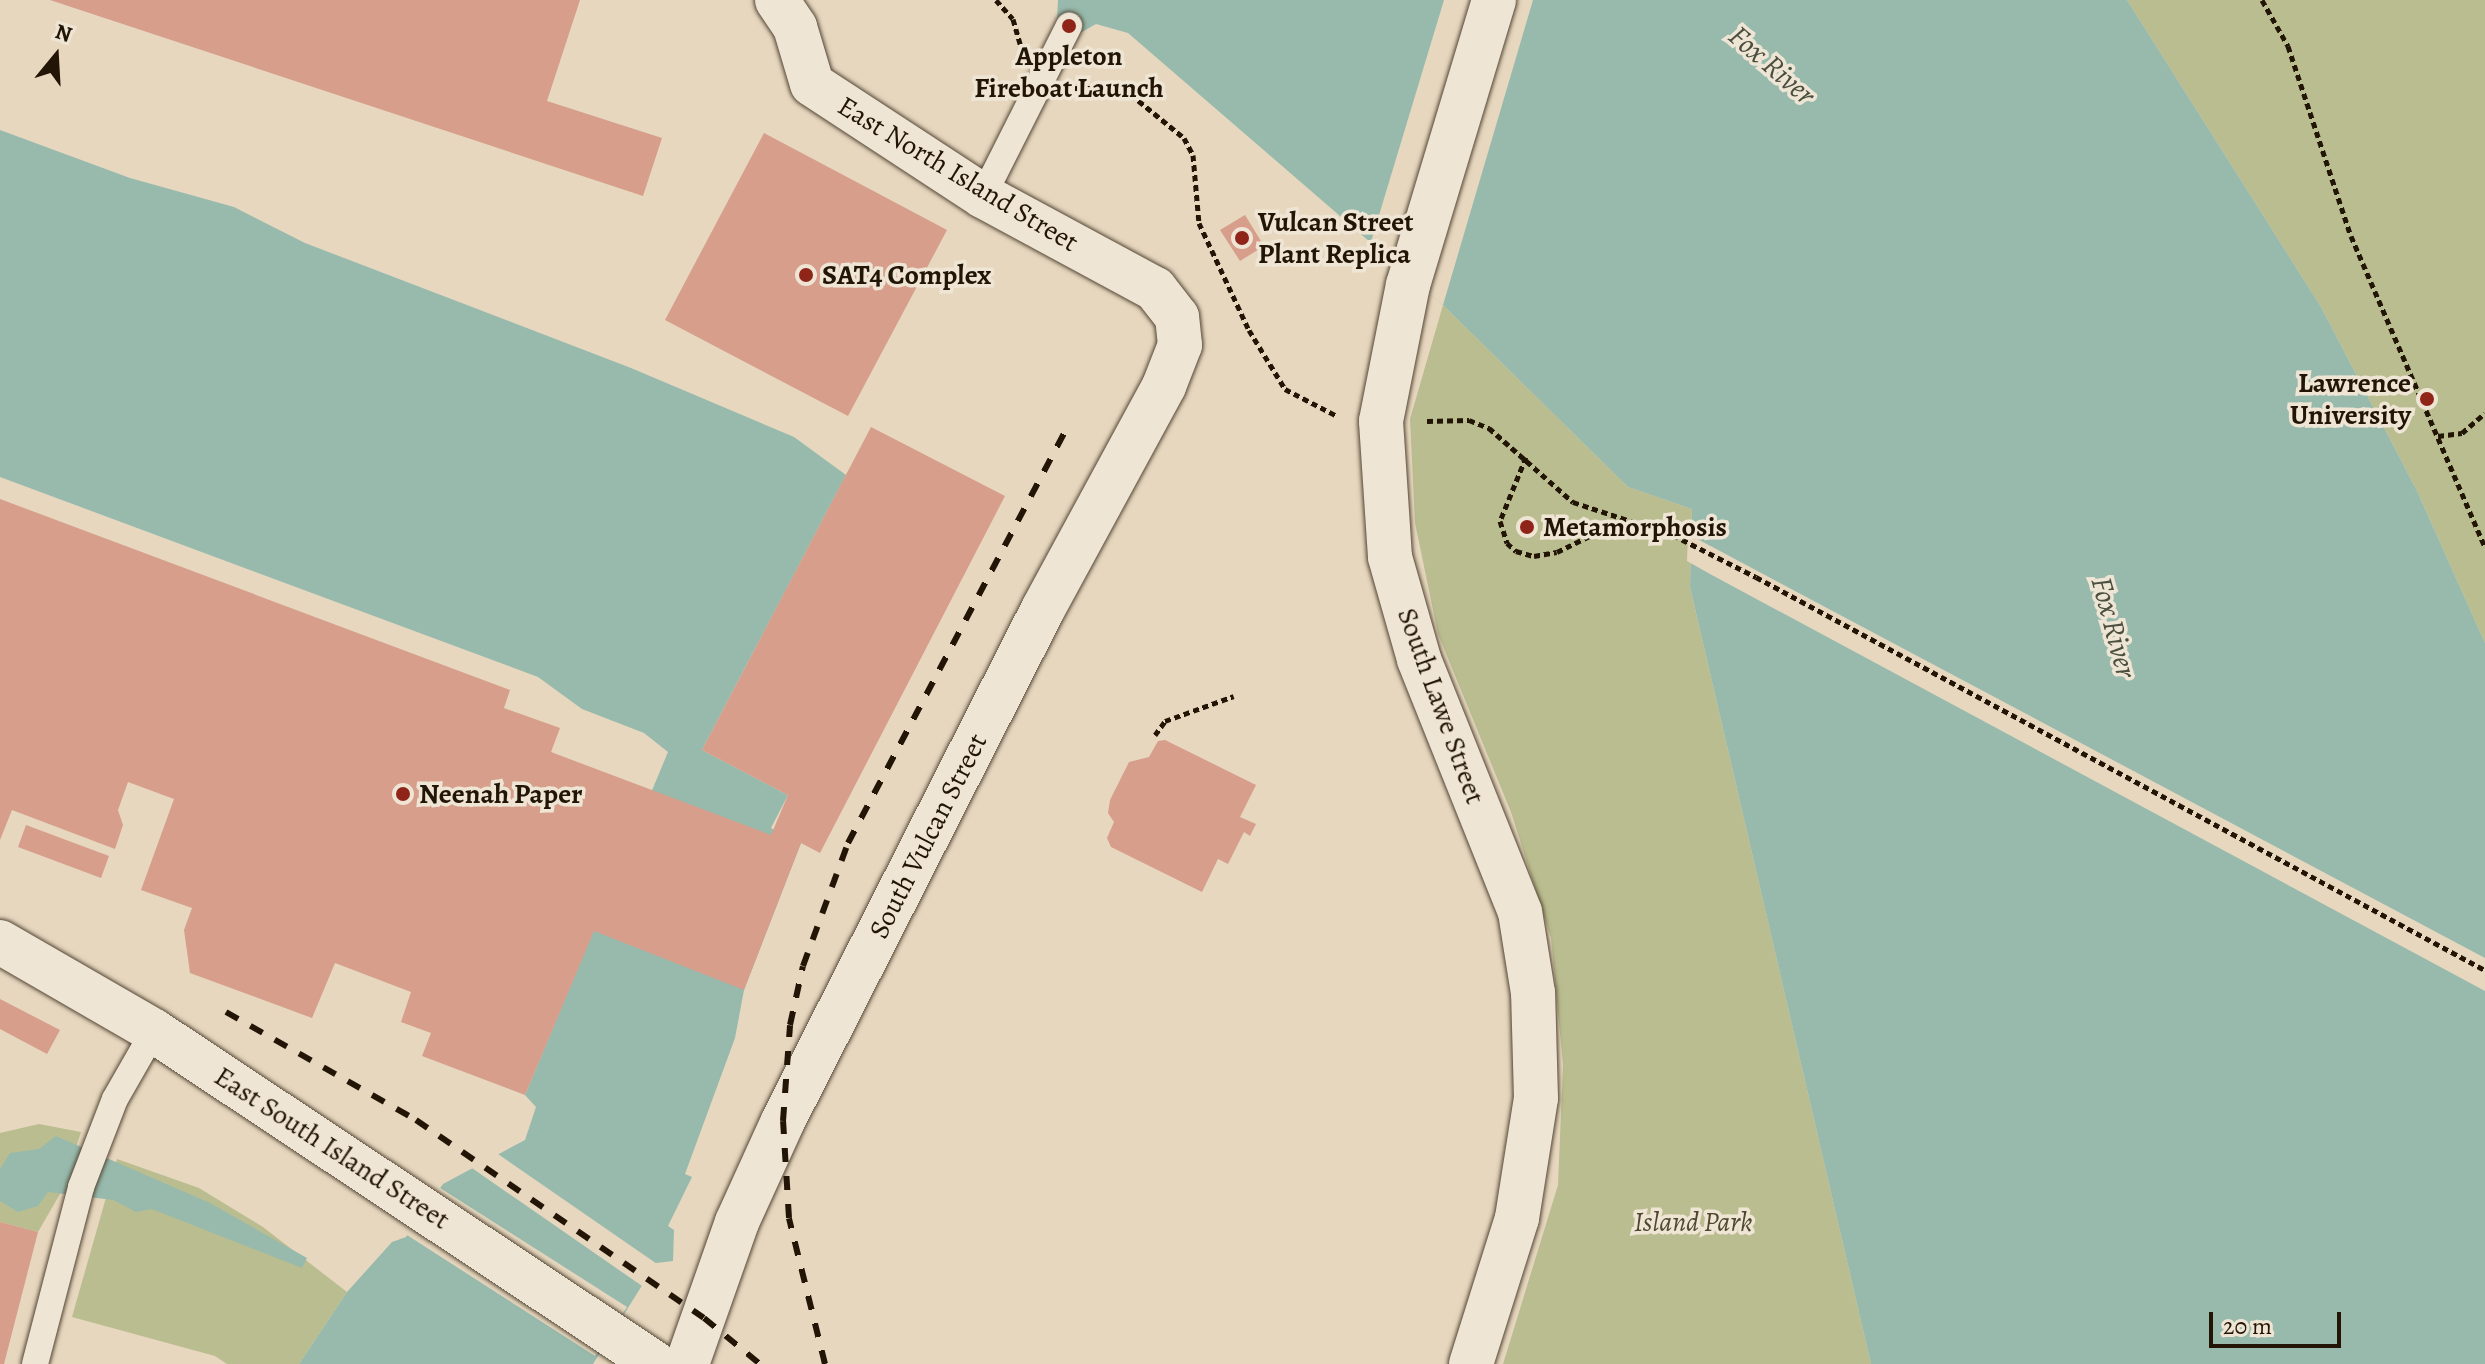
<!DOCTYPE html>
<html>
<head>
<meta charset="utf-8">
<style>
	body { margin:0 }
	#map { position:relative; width:2485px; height:1364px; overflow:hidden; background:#e7d7bf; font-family:Alegreya,serif }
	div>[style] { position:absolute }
	.green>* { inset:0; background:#babd8f }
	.water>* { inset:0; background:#97baad }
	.pier>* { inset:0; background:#e7d7bf }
	.building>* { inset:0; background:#d69e8b }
	.path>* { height:5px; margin-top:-2.5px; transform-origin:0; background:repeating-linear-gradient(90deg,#221506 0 6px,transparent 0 10px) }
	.roads { filter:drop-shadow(0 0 2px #534634) drop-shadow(0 0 2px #534634) }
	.lane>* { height:26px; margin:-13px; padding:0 13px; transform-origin:13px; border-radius:13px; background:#efe5d5 }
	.street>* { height:44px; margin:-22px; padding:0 22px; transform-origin:22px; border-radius:22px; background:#efe5d5 }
	.secondary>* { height:44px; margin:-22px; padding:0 22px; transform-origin:22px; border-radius:22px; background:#efe5d5 }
	.rail>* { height:6px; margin-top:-3px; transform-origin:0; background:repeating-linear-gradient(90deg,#221506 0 14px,transparent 0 28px) }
	.dots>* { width:22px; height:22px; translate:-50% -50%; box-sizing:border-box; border:4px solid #efe5d5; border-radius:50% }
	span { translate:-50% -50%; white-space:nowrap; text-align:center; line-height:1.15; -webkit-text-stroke:7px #efe5d5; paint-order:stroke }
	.poi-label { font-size:28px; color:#221506; font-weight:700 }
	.left { translate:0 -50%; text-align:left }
	.right { translate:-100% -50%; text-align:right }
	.street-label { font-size:28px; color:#221506 }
	.park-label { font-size:28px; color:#50472f; font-style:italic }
	.water-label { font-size:30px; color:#4b4f40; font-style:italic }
	.north { position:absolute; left:16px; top:16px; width:80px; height:80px; -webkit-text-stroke:6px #efe5d5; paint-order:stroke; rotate:18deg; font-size:22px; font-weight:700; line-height:32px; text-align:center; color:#221506 }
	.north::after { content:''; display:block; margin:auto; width:28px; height:36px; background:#221506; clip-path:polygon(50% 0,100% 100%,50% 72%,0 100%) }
	.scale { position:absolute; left:2209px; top:1312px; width:132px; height:36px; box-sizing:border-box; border:4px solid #221506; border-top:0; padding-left:10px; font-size:24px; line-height:28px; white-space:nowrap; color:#221506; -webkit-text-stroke:6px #efe5d5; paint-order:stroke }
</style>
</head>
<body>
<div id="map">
	<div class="green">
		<i style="clip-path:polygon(2127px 0,2485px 0,2485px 643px,2417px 491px,2321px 307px)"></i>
		<i style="clip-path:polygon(1443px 305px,1628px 487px,1692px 509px,1690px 587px,1871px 1364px,1503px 1364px,1558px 1185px,1563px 1065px,1551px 938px,1511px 812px,1438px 634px,1415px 523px,1410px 419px)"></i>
		<i style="clip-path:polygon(39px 1124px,81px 1132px,60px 1194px,38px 1232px,0 1222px,0 1133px)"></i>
		<i style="clip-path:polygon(117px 1159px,199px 1188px,263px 1227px,347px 1292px,299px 1364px,227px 1364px,215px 1356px,72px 1317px)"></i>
	</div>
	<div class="water">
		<i style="clip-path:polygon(1058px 0,2127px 0,2321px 307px,2417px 491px,2485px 643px,2485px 1364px,1871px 1364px,1690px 587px,1692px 509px,1628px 487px,1443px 305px,1128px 33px,1096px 24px,1082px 32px,1057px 20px)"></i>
		<i style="clip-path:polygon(0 130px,130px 178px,234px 207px,305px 243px,631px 368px,794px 437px,846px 475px,702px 750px,788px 795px,771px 828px,801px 843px,744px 990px,735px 1038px,685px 1174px,692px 1177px,668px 1226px,674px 1230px,673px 1261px,656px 1263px,593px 1364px,299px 1364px,347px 1292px,392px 1242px,406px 1237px,443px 1184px,525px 1140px,536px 1107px,525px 1095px,668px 752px,644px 733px,582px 709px,538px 677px,0 477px)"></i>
		<i style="clip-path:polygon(56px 1136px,210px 1203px,307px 1258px,302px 1268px,152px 1209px,136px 1212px,113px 1200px,48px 1192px,38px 1206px,18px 1212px,0 1201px,0 1169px,10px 1153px,39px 1149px)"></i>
	</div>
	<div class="pier">
		<i style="clip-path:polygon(1444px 0,1533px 0,1443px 305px,1370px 245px)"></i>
		<i style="clip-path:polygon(1688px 534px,2485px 958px,2485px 991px,1710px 574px,1687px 561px)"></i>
		<i style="clip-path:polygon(495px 1152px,660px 1266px,645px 1288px,469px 1166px)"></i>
		<i style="clip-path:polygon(437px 1186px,627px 1307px,595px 1356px,407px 1235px)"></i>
	</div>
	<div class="building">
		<i style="clip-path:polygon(50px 0,580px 0,547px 101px,662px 138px,643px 196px)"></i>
		<i style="clip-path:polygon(764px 133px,947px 230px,848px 416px,665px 320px)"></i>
		<i style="clip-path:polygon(1245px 215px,1264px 246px,1240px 261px,1220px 230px)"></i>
		<i style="clip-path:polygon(871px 427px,1005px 496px,820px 853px,801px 843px,744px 990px,594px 931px,525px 1095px,422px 1056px,431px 1033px,401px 1022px,411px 992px,335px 963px,312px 1018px,190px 973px,184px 930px,192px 908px,141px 890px,174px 799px,128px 782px,118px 810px,123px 825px,115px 849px,12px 810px,0 840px,0 499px,510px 690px,504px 708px,560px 728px,551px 752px,771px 835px,788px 795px,702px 750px)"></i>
		<i style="clip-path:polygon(1165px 740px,1256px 785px,1240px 817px,1256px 824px,1250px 836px,1244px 832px,1228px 864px,1218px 859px,1202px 892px,1111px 847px,1107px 838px,1114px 822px,1108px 813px,1110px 800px,1129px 762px,1149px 757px,1158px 741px)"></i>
		<i style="clip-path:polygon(26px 825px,109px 856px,101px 878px,18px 847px)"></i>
		<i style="clip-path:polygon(0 999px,60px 1030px,47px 1054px,0 1029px)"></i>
		<i style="clip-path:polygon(0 1222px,38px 1232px,4px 1364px,0 1364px)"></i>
	</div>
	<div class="path">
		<i style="left:996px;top:0;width:25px;rotate:48deg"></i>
		<i style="left:1013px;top:19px;width:26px;rotate:74deg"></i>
		<i style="left:2262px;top:0;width:53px;rotate:60.5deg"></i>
		<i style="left:2288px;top:46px;width:200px;rotate:71.7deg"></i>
		<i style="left:2351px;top:236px;width:339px;rotate:66.7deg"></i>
		<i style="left:1075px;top:88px;width:48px"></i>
		<i style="left:1123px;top:88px;width:79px;rotate:39.3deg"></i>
		<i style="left:1184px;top:138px;width:19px;rotate:62deg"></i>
		<i style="left:1193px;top:155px;width:68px;rotate:85deg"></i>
		<i style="left:1199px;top:223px;width:118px;rotate:65deg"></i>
		<i style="left:1249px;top:330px;width:69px;rotate:58.6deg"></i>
		<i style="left:1285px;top:389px;width:59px;rotate:27.4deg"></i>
		<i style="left:1427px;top:421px;width:42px;rotate:-1.4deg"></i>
		<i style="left:1469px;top:420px;width:22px;rotate:22deg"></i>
		<i style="left:1489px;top:428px;width:112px;rotate:41.4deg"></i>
		<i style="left:1573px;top:502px;width:105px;rotate:18.3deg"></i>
		<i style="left:1673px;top:535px;width:93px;rotate:26.8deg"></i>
		<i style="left:1756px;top:577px;width:828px;rotate:28.33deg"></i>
		<i style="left:2438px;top:436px;width:24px;rotate:-7deg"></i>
		<i style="left:2462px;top:433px;width:30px;rotate:-41deg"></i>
		<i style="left:1526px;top:457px;width:69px;rotate:112.1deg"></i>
		<i style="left:1500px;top:521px;width:23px;rotate:72deg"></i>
		<i style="left:1507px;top:543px;width:12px;rotate:42deg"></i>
		<i style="left:1516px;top:551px;width:19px;rotate:16deg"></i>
		<i style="left:1534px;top:556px;width:23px;rotate:-10deg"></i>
		<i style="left:1557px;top:552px;width:75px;rotate:-26.2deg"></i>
		<i style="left:1155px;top:735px;width:17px;rotate:-54deg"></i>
		<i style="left:1165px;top:721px;width:73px;rotate:-19.9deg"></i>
	</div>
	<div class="roads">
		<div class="lane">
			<i style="left:983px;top:196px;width:191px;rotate:-63.2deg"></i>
			<i style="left:35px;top:1364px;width:183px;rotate:-75.4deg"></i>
			<i style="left:81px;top:1187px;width:94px;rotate:-68.9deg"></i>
			<i style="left:115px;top:1099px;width:78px;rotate:-60.2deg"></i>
		</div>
		<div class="street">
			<i style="left:0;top:942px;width:178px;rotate:30deg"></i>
			<i style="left:154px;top:1031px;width:602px;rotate:33.56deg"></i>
			<i style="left:687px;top:1364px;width:151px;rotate:-70.6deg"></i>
			<i style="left:737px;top:1222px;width:111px;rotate:-65.5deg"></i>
			<i style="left:783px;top:1121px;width:574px;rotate:-63.08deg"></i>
			<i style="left:1043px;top:609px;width:254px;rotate:-61.5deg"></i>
			<i style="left:1164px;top:386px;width:44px;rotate:-68.7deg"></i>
			<i style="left:1180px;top:345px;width:28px;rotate:-96deg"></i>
			<i style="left:1177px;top:317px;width:36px;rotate:-128deg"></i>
			<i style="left:1155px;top:289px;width:196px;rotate:-151.6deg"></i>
			<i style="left:983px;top:196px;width:204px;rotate:-146.8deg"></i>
			<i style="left:812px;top:84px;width:59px;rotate:-106.6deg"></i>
			<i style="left:795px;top:27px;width:32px;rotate:-124deg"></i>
		</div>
		<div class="secondary">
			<i style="left:1471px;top:1364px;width:153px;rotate:-72.5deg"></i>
			<i style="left:1517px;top:1218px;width:121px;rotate:-81deg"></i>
			<i style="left:1536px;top:1098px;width:105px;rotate:-91.6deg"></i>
			<i style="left:1533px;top:993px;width:82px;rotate:-99.1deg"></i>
			<i style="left:1520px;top:912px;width:272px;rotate:-111.8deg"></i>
			<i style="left:1419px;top:659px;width:106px;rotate:-105.9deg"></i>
			<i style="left:1390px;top:557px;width:136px;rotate:-93.8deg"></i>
			<i style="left:1381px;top:421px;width:139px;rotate:-78.8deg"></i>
			<i style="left:1408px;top:285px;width:298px;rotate:-73.2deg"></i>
		</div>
	</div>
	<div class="rail">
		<i style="left:226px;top:1012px;width:219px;rotate:29.6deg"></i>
		<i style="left:416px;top:1120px;width:349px;rotate:34.5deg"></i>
		<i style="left:704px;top:1318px;width:72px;rotate:39.4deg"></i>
		<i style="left:825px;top:1364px;width:150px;rotate:-103.9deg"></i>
		<i style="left:789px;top:1218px;width:97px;rotate:-93.5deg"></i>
		<i style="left:783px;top:1121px;width:96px;rotate:-85.8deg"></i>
		<i style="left:790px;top:1025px;width:60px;rotate:-77.6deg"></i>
		<i style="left:803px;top:966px;width:131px;rotate:-69.9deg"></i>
		<i style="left:848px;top:843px;width:466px;rotate:-62.2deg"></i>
	</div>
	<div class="dots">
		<i style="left:1069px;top:26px;background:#8f2418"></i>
		<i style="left:1242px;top:238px;background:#8f2418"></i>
		<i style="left:806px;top:275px;background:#8f2418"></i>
		<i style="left:2427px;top:399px;background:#8f2418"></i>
		<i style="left:1527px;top:527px;background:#8f2418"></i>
		<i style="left:403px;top:794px;background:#8f2418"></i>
	</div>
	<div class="poi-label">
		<span style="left:1069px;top:72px">Appleton<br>Fireboat Launch</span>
		<span class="left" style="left:1258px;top:238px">Vulcan Street<br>Plant Replica</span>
		<span class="left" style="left:822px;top:275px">SAT4 Complex</span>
		<span class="right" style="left:2411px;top:399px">Lawrence<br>University</span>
		<span class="left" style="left:1543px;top:527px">Metamorphosis</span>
		<span class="left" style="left:419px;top:794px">Neenah Paper</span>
	</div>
	<div class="street-label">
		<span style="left:958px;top:174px;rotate:31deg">East North Island Street</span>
		<span style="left:1441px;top:706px;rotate:70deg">South Lawe Street</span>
		<span style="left:928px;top:836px;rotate:-63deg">South Vulcan Street</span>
		<span style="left:332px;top:1148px;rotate:33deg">East South Island Street</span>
	</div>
	<div class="park-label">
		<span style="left:1693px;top:1222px">Island Park</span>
	</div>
	<div class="water-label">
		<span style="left:1772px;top:65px;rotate:41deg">Fox River</span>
		<span style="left:2114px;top:627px;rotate:75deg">Fox River</span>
	</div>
	<div class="north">N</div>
	<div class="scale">20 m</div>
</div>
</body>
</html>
